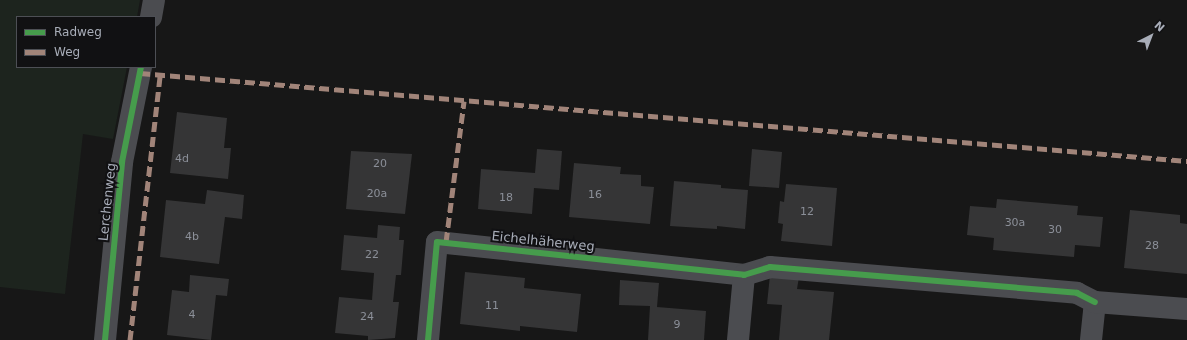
<!DOCTYPE html>
<html>
<head>
<meta charset="utf-8">
<style>
	body { margin:0 }
	#map { position:relative; width:1187px; height:340px; overflow:hidden; background:#171717; font-family:"DejaVu Sans",sans-serif }
	div>[style] { position:absolute }
	.green>* { inset:0; background:#1d241e }
	.building>* { inset:0; background:#353536 }
	.street>* { height:22px; margin:-11px; padding:0 11px; transform-origin:11px; border-radius:11px; background:#4b4c50 }
	.quiet>* { height:5px; margin-top:-2.5px; transform-origin:0; background:repeating-linear-gradient(90deg,#a18479 0 10px,transparent 0 15px) }
	.cycleway>* { height:6px; margin:-3px; padding:0 3px; transform-origin:3px; border-radius:3px; background:#469c4c }
	span { translate:-50% -50%; white-space:nowrap; text-align:center; line-height:1.15; -webkit-text-stroke:4px #111113; paint-order:stroke }
	.number-label { font-size:11px; color:#8b8f98 }
	.number-label span { -webkit-text-stroke-width:0 }
	.street-label { font-size:13px; color:#a8adb8 }
	.legend { position:absolute; left:16px; top:16px; width:140px; height:52px; box-sizing:border-box; background:#111113; border:1px solid #4d4f55; margin:0; padding:5px 7px; list-style:none; font-size:12px; color:#a8adb8 }
	.legend li { display:flex; align-items:center; gap:8px; height:20px }
	.legend b { width:20px; border:1px solid #4d4f55 }
	.north { position:absolute; left:1131px; top:16px; width:40px; height:40px; -webkit-text-stroke:3px #111113; paint-order:stroke; rotate:42deg; font-size:11px; font-weight:700; line-height:16px; text-align:center; color:#a8adb8 }
	.north::after { content:''; display:block; margin:auto; width:14px; height:18px; background:#a8adb8; clip-path:polygon(50% 0,100% 100%,50% 72%,0 100%) }
</style>
</head>
<body>
<div id="map">
	<div class="green">
		<i style="clip-path:polygon(0 0,140px 0,137px 17px,17px 17px,17px 67px,127px 67px,113px 139px,83px 134px,65px 294px,0 287px)"></i>
	</div>
	<div class="building">
		<i style="clip-path:polygon(177px 112px,227px 118px,224px 148px,231px 148px,228px 179px,170px 173px)"></i>
		<i style="clip-path:polygon(537px 149px,562px 151px,559px 190px,534px 188px,532px 214px,478px 209px,481px 169px,535px 173px)"></i>
		<i style="clip-path:polygon(752px 149px,782px 152px,779px 188px,749px 186px)"></i>
		<i style="clip-path:polygon(351px 151px,412px 154px,405px 214px,346px 209px)"></i>
		<i style="clip-path:polygon(574px 163px,621px 167px,620px 174px,641px 175px,641px 186px,654px 187px,650px 224px,569px 217px)"></i>
		<i style="clip-path:polygon(674px 181px,721px 185px,721px 188px,748px 190px,745px 229px,717px 226px,717px 229px,670px 226px)"></i>
		<i style="clip-path:polygon(786px 184px,837px 188px,832px 246px,781px 241px,783px 224px,778px 223px,780px 201px,784px 202px)"></i>
		<i style="clip-path:polygon(207px 190px,244px 195px,242px 219px,225px 217px,219px 264px,160px 257px,166px 200px,205px 204px)"></i>
		<i style="clip-path:polygon(997px 199px,1078px 206px,1077px 215px,1103px 217px,1100px 247px,1075px 245px,1074px 257px,993px 250px,994px 238px,967px 235px,970px 206px,996px 208px)"></i>
		<i style="clip-path:polygon(1130px 210px,1180px 215px,1180px 223px,1187px 224px,1187px 274px,1124px 268px)"></i>
		<i style="clip-path:polygon(378px 225px,400px 227px,399px 240px,404px 240px,401px 275px,396px 275px,393px 302px,399px 302px,395px 338px,368px 340px,368px 336px,335px 333px,339px 297px,372px 300px,374px 273px,341px 270px,344px 235px,377px 238px)"></i>
		<i style="clip-path:polygon(465px 272px,525px 278px,524px 288px,581px 294px,577px 332px,520px 326px,520px 331px,460px 324px)"></i>
		<i style="clip-path:polygon(190px 275px,229px 279px,227px 296px,216px 295px,211px 340px,167px 335px,172px 290px,189px 292px)"></i>
		<i style="clip-path:polygon(770px 275px,799px 277px,797px 289px,834px 292px,829px 340px,779px 340px,782px 305px,767px 304px)"></i>
		<i style="clip-path:polygon(620px 280px,659px 283px,657px 307px,706px 311px,704px 340px,648px 340px,650px 306px,619px 305px)"></i>
	</div>
	<div class="street">
		<i style="left:151px;top:17px;width:17px;rotate:-80deg"></i>
		<i style="left:105px;top:340px;width:179px;rotate:-84.5deg"></i>
		<i style="left:122px;top:162px;width:97px;rotate:-78.7deg"></i>
		<i style="left:428px;top:340px;width:98px;rotate:-84.8deg"></i>
		<i style="left:437px;top:242px;width:309px;rotate:6.1deg"></i>
		<i style="left:744px;top:275px;width:27px;rotate:-17deg"></i>
		<i style="left:770px;top:267px;width:308px;rotate:4.8deg"></i>
		<i style="left:1077px;top:293px;width:20px;rotate:27deg"></i>
		<i style="left:738px;top:340px;width:65px;rotate:-84.7deg"></i>
		<i style="left:1091px;top:340px;width:38px;rotate:-84deg"></i>
		<i style="left:1095px;top:302px;width:92px;rotate:4.4deg"></i>
	</div>
	<div class="quiet">
		<i style="left:140px;top:73px;width:1051px;rotate:4.8deg"></i>
		<i style="left:446px;top:242px;width:142px;rotate:-82.7deg"></i>
		<i style="left:130px;top:340px;width:267px;rotate:-83.5deg"></i>
	</div>
	<div class="cycleway">
		<i style="left:105px;top:340px;width:179px;rotate:-84.5deg"></i>
		<i style="left:122px;top:162px;width:97px;rotate:-78.7deg"></i>
		<i style="left:428px;top:340px;width:98px;rotate:-84.8deg"></i>
		<i style="left:437px;top:242px;width:309px;rotate:6.1deg"></i>
		<i style="left:744px;top:275px;width:27px;rotate:-17deg"></i>
		<i style="left:770px;top:267px;width:308px;rotate:4.8deg"></i>
		<i style="left:1077px;top:293px;width:20px;rotate:27deg"></i>
	</div>
	<div class="number-label">
		<span style="left:182px;top:159px">4d</span>
		<span style="left:380px;top:164px">20</span>
		<span style="left:377px;top:194px">20a</span>
		<span style="left:595px;top:195px">16</span>
		<span style="left:506px;top:198px">18</span>
		<span style="left:807px;top:212px">12</span>
		<span style="left:1015px;top:223px">30a</span>
		<span style="left:1055px;top:230px">30</span>
		<span style="left:192px;top:237px">4b</span>
		<span style="left:1152px;top:246px">28</span>
		<span style="left:372px;top:255px">22</span>
		<span style="left:492px;top:306px">11</span>
		<span style="left:192px;top:315px">4</span>
		<span style="left:367px;top:317px">24</span>
		<span style="left:677px;top:325px">9</span>
	</div>
	<div class="street-label">
		<span style="left:108px;top:202px;rotate:-84deg">Lerchenweg</span>
		<span style="left:543px;top:242px;rotate:6deg">Eichelhäherweg</span>
	</div>
	<ul class="legend">
	<li><b style="height:5px;background:#469c4c"></b>Radweg</li>
	<li><b style="height:5px;background:#a18479"></b>Weg</li>
	</ul>
	<div class="north">N</div>
</div>
</body>
</html>
